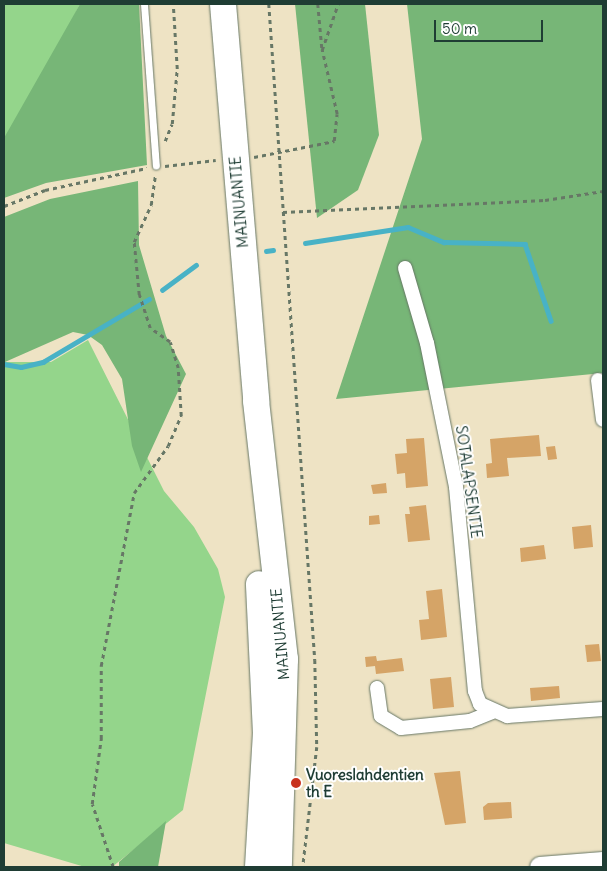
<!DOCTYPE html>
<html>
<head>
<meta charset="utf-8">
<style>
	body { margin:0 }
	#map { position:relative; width:607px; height:871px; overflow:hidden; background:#eee3c4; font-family:Delius,sans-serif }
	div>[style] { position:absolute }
	.green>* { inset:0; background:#94d58b }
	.forest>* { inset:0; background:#77b677 }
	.stream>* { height:4.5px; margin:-2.25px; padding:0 2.25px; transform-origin:2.25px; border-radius:2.25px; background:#48b2c6 }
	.building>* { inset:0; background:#d5a467 }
	.path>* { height:2.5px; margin-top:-1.25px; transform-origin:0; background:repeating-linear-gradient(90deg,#677766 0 4px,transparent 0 8px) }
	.roads { filter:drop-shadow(0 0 1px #677766) drop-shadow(0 0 1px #677766) }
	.lane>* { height:7px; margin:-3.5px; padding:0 3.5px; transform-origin:3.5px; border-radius:3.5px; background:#fff }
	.street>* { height:14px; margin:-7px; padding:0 7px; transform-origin:7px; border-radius:7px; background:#fff }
	.secondary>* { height:20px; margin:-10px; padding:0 10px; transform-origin:10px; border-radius:10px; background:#fff }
	.highway>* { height:26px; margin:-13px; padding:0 13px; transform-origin:13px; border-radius:13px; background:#fff }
	.dots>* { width:14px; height:14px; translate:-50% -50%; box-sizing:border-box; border:2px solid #fff; border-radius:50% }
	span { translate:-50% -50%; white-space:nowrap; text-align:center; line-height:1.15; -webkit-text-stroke:4px #fff; paint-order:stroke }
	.street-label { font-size:15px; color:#1f3d34 }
	.poi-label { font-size:15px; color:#1f3d34; font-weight:700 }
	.left { translate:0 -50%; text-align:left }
	.frame { position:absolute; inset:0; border:5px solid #1f3d34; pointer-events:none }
	.scale { position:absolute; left:434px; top:20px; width:109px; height:22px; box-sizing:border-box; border:2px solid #1f3d34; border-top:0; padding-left:6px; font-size:15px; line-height:18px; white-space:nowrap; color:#1f3d34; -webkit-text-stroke:4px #fff; paint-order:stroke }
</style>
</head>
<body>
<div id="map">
	<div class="green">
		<i style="clip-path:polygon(4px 4px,80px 4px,4px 157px)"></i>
		<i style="clip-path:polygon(4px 331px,5px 362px,51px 362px,88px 340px,164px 491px,194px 527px,218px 569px,225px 597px,183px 810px,112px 867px,85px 867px,4px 843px)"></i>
	</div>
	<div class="forest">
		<i style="clip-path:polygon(80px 4px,139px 4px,147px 165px,46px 183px,4px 198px,4px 138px)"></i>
		<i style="clip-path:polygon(295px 4px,365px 4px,379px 135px,358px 190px,317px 218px)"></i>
		<i style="clip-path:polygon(407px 4px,603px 4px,603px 373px,336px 399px,422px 139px)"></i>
		<i style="clip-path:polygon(138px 181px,139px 245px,166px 336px,186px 374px,141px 472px,132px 446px,122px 379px,102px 345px,88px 335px,73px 332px,5px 362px,4px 331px,4px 217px,50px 199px)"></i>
		<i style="clip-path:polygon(166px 821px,158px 867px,119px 867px,119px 862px)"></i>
	</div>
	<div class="stream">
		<i style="left:305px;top:243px;width:104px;rotate:-8.8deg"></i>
		<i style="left:408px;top:227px;width:39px;rotate:23deg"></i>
		<i style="left:444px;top:242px;width:81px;rotate:1.4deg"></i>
		<i style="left:525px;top:244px;width:81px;rotate:71.3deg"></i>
		<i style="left:266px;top:251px;width:7px;rotate:-8deg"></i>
		<i style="left:162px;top:290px;width:42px;rotate:-36.3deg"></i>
		<i style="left:4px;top:364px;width:17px;rotate:10deg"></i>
		<i style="left:21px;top:367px;width:23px;rotate:-13deg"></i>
		<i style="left:43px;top:362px;width:123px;rotate:-30.7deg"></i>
	</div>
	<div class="building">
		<i style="clip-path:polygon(539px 435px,541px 456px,507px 458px,509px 476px,487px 478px,486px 464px,492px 463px,490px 439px)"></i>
		<i style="clip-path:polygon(424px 438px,428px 486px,406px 488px,405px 473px,397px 474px,395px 454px,407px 453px,406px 439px)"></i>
		<i style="clip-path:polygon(555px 446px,557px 459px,548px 460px,546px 447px)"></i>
		<i style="clip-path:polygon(386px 483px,387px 493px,373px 494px,371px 485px)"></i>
		<i style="clip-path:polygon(426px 505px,430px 540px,408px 542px,405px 514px,410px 514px,409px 507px)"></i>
		<i style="clip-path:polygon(379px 515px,380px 524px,369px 525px,369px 516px)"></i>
		<i style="clip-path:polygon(591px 525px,593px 547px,574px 549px,572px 527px)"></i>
		<i style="clip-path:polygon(544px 545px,546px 559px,521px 562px,520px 548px)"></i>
		<i style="clip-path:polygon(442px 589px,447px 637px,421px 640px,419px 620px,429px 619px,426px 591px)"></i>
		<i style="clip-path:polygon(599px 644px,601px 661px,587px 662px,585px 645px)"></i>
		<i style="clip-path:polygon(376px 656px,377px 661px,402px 658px,404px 671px,376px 674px,375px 666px,366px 667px,365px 657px)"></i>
		<i style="clip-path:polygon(451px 677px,454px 707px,433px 709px,430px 679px)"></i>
		<i style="clip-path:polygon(559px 686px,560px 698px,531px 701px,530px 688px)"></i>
		<i style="clip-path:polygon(460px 771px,466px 823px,445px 825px,434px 773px)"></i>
		<i style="clip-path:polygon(511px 802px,512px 818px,484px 820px,483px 807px,488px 803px)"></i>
	</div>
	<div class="path">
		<i style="left:269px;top:4px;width:658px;rotate:85.99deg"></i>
		<i style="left:315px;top:660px;width:87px;rotate:88.7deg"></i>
		<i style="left:317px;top:747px;width:121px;rotate:96.7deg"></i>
		<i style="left:318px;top:4px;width:44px;rotate:84.8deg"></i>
		<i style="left:165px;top:141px;width:18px;rotate:-68deg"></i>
		<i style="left:172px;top:124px;width:55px;rotate:-84.8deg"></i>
		<i style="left:177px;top:69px;width:65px;rotate:-93.5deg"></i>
		<i style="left:254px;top:157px;width:82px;rotate:-11.3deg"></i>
		<i style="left:334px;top:141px;width:27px;rotate:-84deg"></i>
		<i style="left:337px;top:114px;width:66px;rotate:-103.2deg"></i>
		<i style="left:322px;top:50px;width:49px;rotate:-70.8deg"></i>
		<i style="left:165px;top:166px;width:51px;rotate:-6.7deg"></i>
		<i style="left:4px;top:206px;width:44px;rotate:-21.3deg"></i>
		<i style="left:45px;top:190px;width:104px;rotate:-12.2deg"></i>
		<i style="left:283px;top:212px;width:262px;rotate:-2.6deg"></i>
		<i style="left:545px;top:200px;width:59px;rotate:-8.8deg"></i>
		<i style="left:113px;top:867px;width:66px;rotate:-108.4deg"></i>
		<i style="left:92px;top:804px;width:66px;rotate:-82.1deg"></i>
		<i style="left:101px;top:739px;width:73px;rotate:-90deg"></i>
		<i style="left:101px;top:666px;width:176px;rotate:-79.2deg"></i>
		<i style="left:134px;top:493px;width:58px;rotate:-54.1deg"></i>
		<i style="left:168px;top:446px;width:33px;rotate:-67deg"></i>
		<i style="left:181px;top:416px;width:48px;rotate:-93.6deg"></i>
		<i style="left:178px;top:368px;width:27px;rotate:-107deg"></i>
		<i style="left:170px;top:342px;width:24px;rotate:-145deg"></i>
		<i style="left:150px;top:328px;width:35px;rotate:-108deg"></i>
		<i style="left:139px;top:295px;width:53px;rotate:-95.4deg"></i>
		<i style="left:134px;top:242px;width:41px;rotate:-65.3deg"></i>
		<i style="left:151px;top:205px;width:30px;rotate:-82deg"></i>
	</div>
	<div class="roads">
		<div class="lane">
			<i style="left:144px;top:4px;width:162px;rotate:85.8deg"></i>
		</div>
		<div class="street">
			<i style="left:405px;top:268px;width:78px;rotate:73.7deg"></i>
			<i style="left:427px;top:343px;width:147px;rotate:78.6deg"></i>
			<i style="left:456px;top:487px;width:205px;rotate:84.7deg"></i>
			<i style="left:475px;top:691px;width:14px;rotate:69deg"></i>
			<i style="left:480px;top:704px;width:30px;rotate:24deg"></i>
			<i style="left:507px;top:716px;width:96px;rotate:-4.2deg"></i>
			<i style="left:598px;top:380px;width:40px;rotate:82.9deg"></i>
			<i style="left:377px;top:688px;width:28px;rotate:82deg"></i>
			<i style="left:381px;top:716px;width:23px;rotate:31deg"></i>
			<i style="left:401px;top:728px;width:69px;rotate:-5.8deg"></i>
			<i style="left:470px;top:721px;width:24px;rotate:-22deg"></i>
		</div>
		<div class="secondary">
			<i style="left:540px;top:867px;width:63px;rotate:-4.5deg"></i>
		</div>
		<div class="highway">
			<i style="left:223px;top:4px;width:398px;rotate:85.2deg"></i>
			<i style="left:256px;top:401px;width:260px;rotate:83.6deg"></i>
			<i style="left:285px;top:659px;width:208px;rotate:91.7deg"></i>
			<i style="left:258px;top:867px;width:133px;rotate:-86.6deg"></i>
			<i style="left:266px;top:734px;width:150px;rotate:-92.7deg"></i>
		</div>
	</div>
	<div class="dots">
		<i style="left:296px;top:783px;background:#c8321e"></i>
	</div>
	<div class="street-label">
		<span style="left:239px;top:202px;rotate:-95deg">MAINUANTIE</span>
		<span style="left:469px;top:482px;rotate:82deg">SOTALAPSENTIE</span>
		<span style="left:280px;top:634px;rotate:-95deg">MAINUANTIE</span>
	</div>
	<div class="poi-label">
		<span class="left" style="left:306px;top:783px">Vuoreslahdentien<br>th E</span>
	</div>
	<div class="frame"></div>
	<div class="scale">50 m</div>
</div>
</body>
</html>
